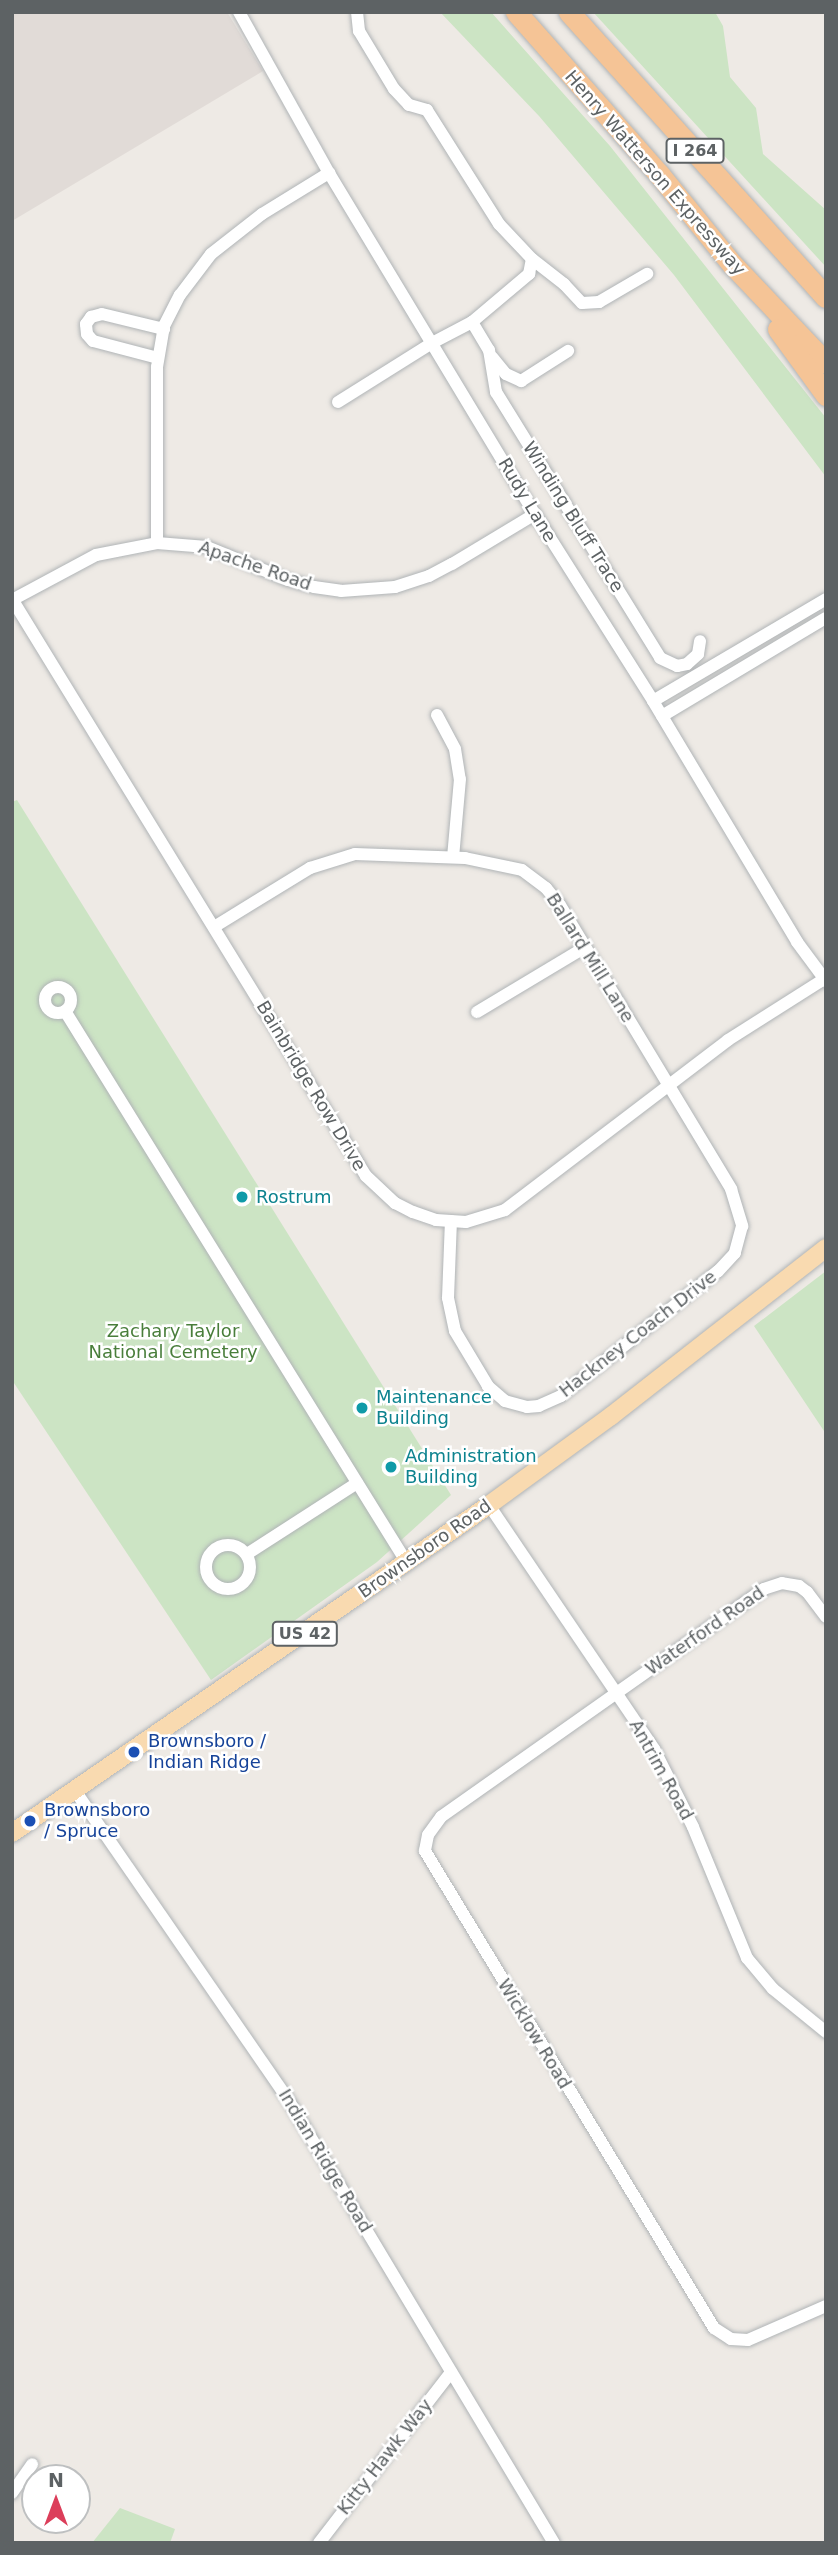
<!DOCTYPE html>
<html>
<head>
<meta charset="utf-8">
<style>
	body { margin:0 }
	#map { position:relative; width:838px; height:2555px; overflow:hidden; background:#eeeae5; font-family:"DejaVu Sans",sans-serif }
	div>[style] { position:absolute }
	.education>* { inset:0; background:#e1dbd7 }
	.green>* { inset:0; background:#cce4c4 }
	.roads { filter:drop-shadow(0 0 2px #b0b4b6) drop-shadow(0 0 2px #b0b4b6) }
	.street>* { height:12px; margin:-6px; padding:0 6px; transform-origin:6px; border-radius:6px; background:#fff }
	.street>.ring { margin:-6px; padding:0; box-sizing:content-box; background:none; border:12px solid #fff; border-radius:50% }
	.primary>* { height:18px; margin:-9px; padding:0 9px; transform-origin:9px; border-radius:9px; background:#f9dab0 }
	.highway>* { height:21px; margin:-10.5px; padding:0 10.5px; transform-origin:10.5px; border-radius:10.5px; background:#f5c496 }
	.dots>* { width:19px; height:19px; translate:-50% -50%; box-sizing:border-box; border:4px solid #fff; border-radius:50% }
	span { translate:-50% -50%; white-space:nowrap; text-align:center; line-height:1.15; -webkit-text-stroke:5px #fff; paint-order:stroke }
	.shield-label span { padding:2px 5px; background:#fff; border:2px solid; border-radius:5px; -webkit-text-stroke-width:0 }
	.shield-label { font-size:16px; color:#5d6264; font-weight:700 }
	.street-label { font-size:18px; color:#5d6264 }
	.culture-label { font-size:18px; color:#0d838f }
	.left { translate:0 -50%; text-align:left }
	.park-label { font-size:18px; color:#497e3b }
	.transit-label { font-size:18px; color:#164399 }
	.frame { position:absolute; inset:0; border:14px solid #5d6264; pointer-events:none }
	.north { position:absolute; left:21px; top:2464px; width:70px; height:70px; box-sizing:border-box; background:#fff; border:2px solid #bec0c1; border-radius:50%; rotate:0deg; font-size:19px; font-weight:700; line-height:28px; text-align:center; color:#5d6264 }
	.north::after { content:''; display:block; margin:auto; width:24px; height:32px; background:#dc3e5a; clip-path:polygon(50% 0,100% 100%,50% 72%,0 100%) }
</style>
</head>
<body>
<div id="map">
	<div class="education">
		<i style="clip-path:polygon(12px 12px,227px 12px,263px 71px,12px 221px)"></i>
	</div>
	<div class="green">
		<i style="clip-path:polygon(440px 12px,491px 12px,610px 146px,826px 418px,826px 477px,674px 275px,539px 116px)"></i>
		<i style="clip-path:polygon(593px 12px,715px 12px,723px 26px,730px 77px,756px 108px,763px 154px,826px 210px,826px 267px)"></i>
		<i style="clip-path:polygon(17px 800px,451px 1495px,377px 1562px,211px 1680px,12px 1380px,12px 802px)"></i>
		<i style="clip-path:polygon(826px 1271px,826px 1434px,754px 1326px)"></i>
		<i style="clip-path:polygon(120px 2508px,175px 2529px,170px 2543px,92px 2543px)"></i>
	</div>
	<div class="roads">
		<div class="street">
			<i style="left:239px;top:12px;width:184px;rotate:60.8deg"></i>
			<i style="left:329px;top:173px;width:398px;rotate:58.9deg"></i>
			<i style="left:535px;top:514px;width:221px;rotate:57.7deg"></i>
			<i style="left:653px;top:701px;width:281px;rotate:59.1deg"></i>
			<i style="left:797px;top:942px;width:49px;rotate:53.4deg"></i>
			<i style="left:532px;top:259px;width:41px;rotate:38deg"></i>
			<i style="left:564px;top:284px;width:26px;rotate:47deg"></i>
			<i style="left:582px;top:303px;width:17px;rotate:-3deg"></i>
			<i style="left:599px;top:302px;width:56px;rotate:-30.3deg"></i>
			<i style="left:472px;top:322px;width:33px;rotate:59deg"></i>
			<i style="left:489px;top:350px;width:43px;rotate:80.5deg"></i>
			<i style="left:496px;top:392px;width:312px;rotate:58.3deg"></i>
			<i style="left:660px;top:658px;width:19px;rotate:25deg"></i>
			<i style="left:677px;top:666px;width:10px;rotate:-11deg"></i>
			<i style="left:687px;top:664px;width:15px;rotate:-42deg"></i>
			<i style="left:698px;top:654px;width:13px;rotate:-81deg"></i>
			<i style="left:492px;top:357px;width:22px;rotate:51deg"></i>
			<i style="left:506px;top:374px;width:17px;rotate:25deg"></i>
			<i style="left:521px;top:381px;width:56px;rotate:-32.6deg"></i>
			<i style="left:158px;top:358px;width:67px;rotate:-165.3deg"></i>
			<i style="left:93px;top:341px;width:9px;rotate:-131deg"></i>
			<i style="left:87px;top:334px;width:10px;rotate:-96deg"></i>
			<i style="left:86px;top:324px;width:9px;rotate:-54deg"></i>
			<i style="left:91px;top:317px;width:11px;rotate:-15deg"></i>
			<i style="left:102px;top:314px;width:64px;rotate:13.6deg"></i>
			<i style="left:338px;top:402px;width:111px;rotate:-32.1deg"></i>
			<i style="left:432px;top:343px;width:45px;rotate:-27.7deg"></i>
			<i style="left:472px;top:322px;width:75px;rotate:-40.1deg"></i>
			<i style="left:529px;top:274px;width:15px;rotate:-79deg"></i>
			<i style="left:532px;top:259px;width:48px;rotate:-133.3deg"></i>
			<i style="left:499px;top:224px;width:135px;rotate:-122.3deg"></i>
			<i style="left:427px;top:110px;width:19px;rotate:-164deg"></i>
			<i style="left:409px;top:105px;width:22px;rotate:-133deg"></i>
			<i style="left:394px;top:89px;width:68px;rotate:-121.1deg"></i>
			<i style="left:359px;top:31px;width:19px;rotate:-96deg"></i>
			<i style="left:157px;top:543px;width:176px;rotate:-90deg"></i>
			<i style="left:157px;top:367px;width:42px;rotate:-80.3deg"></i>
			<i style="left:164px;top:326px;width:35px;rotate:-63deg"></i>
			<i style="left:180px;top:295px;width:51px;rotate:-52.9deg"></i>
			<i style="left:211px;top:254px;width:65px;rotate:-38.1deg"></i>
			<i style="left:262px;top:214px;width:79px;rotate:-31.5deg"></i>
			<i style="left:12px;top:599px;width:677px;rotate:58.47deg"></i>
			<i style="left:366px;top:1176px;width:40px;rotate:43deg"></i>
			<i style="left:395px;top:1203px;width:20px;rotate:27deg"></i>
			<i style="left:413px;top:1212px;width:24px;rotate:19deg"></i>
			<i style="left:436px;top:1220px;width:30px;rotate:4deg"></i>
			<i style="left:466px;top:1222px;width:41px;rotate:-17.1deg"></i>
			<i style="left:505px;top:1210px;width:280px;rotate:-37.3deg"></i>
			<i style="left:728px;top:1040px;width:114px;rotate:-32.4deg"></i>
			<i style="left:12px;top:600px;width:95px;rotate:-28.2deg"></i>
			<i style="left:96px;top:555px;width:62px;rotate:-11.1deg"></i>
			<i style="left:157px;top:543px;width:50px;rotate:4.6deg"></i>
			<i style="left:207px;top:547px;width:87px;rotate:22.2deg"></i>
			<i style="left:288px;top:580px;width:27px;rotate:15deg"></i>
			<i style="left:314px;top:587px;width:27px;rotate:8deg"></i>
			<i style="left:341px;top:591px;width:54px;rotate:-4.2deg"></i>
			<i style="left:395px;top:587px;width:36px;rotate:-18deg"></i>
			<i style="left:429px;top:576px;width:26px;rotate:-28deg"></i>
			<i style="left:452px;top:564px;width:97px;rotate:-31.1deg"></i>
			<i style="left:653px;top:701px;width:201px;rotate:-30.5deg"></i>
			<i style="left:437px;top:715px;width:38px;rotate:62deg"></i>
			<i style="left:455px;top:749px;width:30px;rotate:81deg"></i>
			<i style="left:460px;top:779px;width:78px;rotate:95.1deg"></i>
			<i style="left:662px;top:716px;width:191px;rotate:-30.9deg"></i>
			<i style="left:214px;top:927px;width:113px;rotate:-31.6deg"></i>
			<i style="left:310px;top:868px;width:47px;rotate:-17.3deg"></i>
			<i style="left:355px;top:854px;width:110px;rotate:2.1deg"></i>
			<i style="left:465px;top:858px;width:58px;rotate:11.9deg"></i>
			<i style="left:522px;top:870px;width:30px;rotate:37deg"></i>
			<i style="left:546px;top:888px;width:22px;rotate:51deg"></i>
			<i style="left:560px;top:905px;width:332px;rotate:58.9deg"></i>
			<i style="left:731px;top:1189px;width:39px;rotate:73deg"></i>
			<i style="left:742px;top:1226px;width:28px;rotate:105deg"></i>
			<i style="left:735px;top:1253px;width:25px;rotate:133deg"></i>
			<i style="left:718px;top:1271px;width:201px;rotate:141.5deg"></i>
			<i style="left:561px;top:1396px;width:24px;rotate:156deg"></i>
			<i style="left:539px;top:1406px;width:12px;rotate:175deg"></i>
			<i style="left:527px;top:1407px;width:23px;rotate:-165deg"></i>
			<i style="left:505px;top:1401px;width:23px;rotate:-139deg"></i>
			<i style="left:488px;top:1386px;width:64px;rotate:-121deg"></i>
			<i style="left:455px;top:1331px;width:34px;rotate:-102deg"></i>
			<i style="left:448px;top:1298px;width:77px;rotate:-87.8deg"></i>
			<i class="ring" style="left:45px;top:987px;width:14px;height:14px"></i>
			<i style="left:65px;top:1011px;width:649px;rotate:58.22deg"></i>
			<i style="left:477px;top:1012px;width:125px;rotate:-30.9deg"></i>
			<i style="left:489px;top:1505px;width:295px;rotate:55.9deg"></i>
			<i style="left:654px;top:1749px;width:87px;rotate:63.4deg"></i>
			<i style="left:693px;top:1827px;width:142px;rotate:67.6deg"></i>
			<i style="left:747px;top:1958px;width:40px;rotate:50deg"></i>
			<i style="left:773px;top:1989px;width:68px;rotate:39.1deg"></i>
			<i class="ring" style="left:206px;top:1545px;width:32px;height:32px"></i>
			<i style="left:247px;top:1554px;width:131px;rotate:-32.8deg"></i>
			<i style="left:826px;top:1617px;width:31px;rotate:-127deg"></i>
			<i style="left:807px;top:1592px;width:10px;rotate:-143deg"></i>
			<i style="left:799px;top:1586px;width:17px;rotate:-170deg"></i>
			<i style="left:782px;top:1583px;width:19px;rotate:162deg"></i>
			<i style="left:764px;top:1589px;width:395px;rotate:144.8deg"></i>
			<i style="left:441px;top:1817px;width:22px;rotate:126deg"></i>
			<i style="left:428px;top:1835px;width:16px;rotate:101deg"></i>
			<i style="left:425px;top:1851px;width:558px;rotate:58.79deg"></i>
			<i style="left:714px;top:2328px;width:20px;rotate:33deg"></i>
			<i style="left:731px;top:2339px;width:17px;rotate:3deg"></i>
			<i style="left:748px;top:2340px;width:85px;rotate:-23.6deg"></i>
			<i style="left:76px;top:1792px;width:369px;rotate:55.4deg"></i>
			<i style="left:286px;top:2096px;width:521px;rotate:59.06deg"></i>
			<i style="left:12px;top:2493px;width:35px;rotate:-55deg"></i>
			<i style="left:319px;top:2543px;width:216px;rotate:-52.3deg"></i>
		</div>
		<div class="primary">
			<i style="left:12px;top:1833px;width:579px;rotate:-34.51deg"></i>
			<i style="left:489px;top:1505px;width:151px;rotate:-36.1deg"></i>
			<i style="left:611px;top:1416px;width:273px;rotate:-38deg"></i>
		</div>
		<div class="highway">
			<i style="left:516px;top:12px;width:216px;rotate:48.6deg"></i>
			<i style="left:659px;top:174px;width:116px;rotate:51deg"></i>
			<i style="left:732px;top:264px;width:137px;rotate:46.5deg"></i>
			<i style="left:569px;top:12px;width:384px;rotate:48deg"></i>
			<i style="left:778px;top:329px;width:82px;rotate:54deg"></i>
		</div>
	</div>
	<div class="dots">
		<i style="left:242px;top:1197px;background:#0f9aa8"></i>
		<i style="left:362px;top:1408px;background:#0f9aa8"></i>
		<i style="left:391px;top:1467px;background:#0f9aa8"></i>
		<i style="left:134px;top:1752px;background:#1a4fb4"></i>
		<i style="left:30px;top:1821px;background:#1a4fb4"></i>
	</div>
	<div class="shield-label">
		<span style="left:695px;top:151px">I 264</span>
		<span style="left:305px;top:1634px">US 42</span>
	</div>
	<div class="street-label">
		<span style="left:655px;top:173px;rotate:49deg">Henry Watterson Expressway</span>
		<span style="left:527px;top:500px;rotate:59deg">Rudy Lane</span>
		<span style="left:573px;top:517px;rotate:58deg">Winding Bluff Trace</span>
		<span style="left:255px;top:566px;rotate:19deg">Apache Road</span>
		<span style="left:590px;top:958px;rotate:58deg">Ballard Mill Lane</span>
		<span style="left:311px;top:1086px;rotate:59deg">Bainbridge Row Drive</span>
		<span style="left:638px;top:1334px;rotate:-38deg">Hackney Coach Drive</span>
		<span style="left:425px;top:1549px;rotate:-35deg">Brownsboro Road</span>
		<span style="left:705px;top:1631px;rotate:-35deg">Waterford Road</span>
		<span style="left:661px;top:1770px;rotate:61deg">Antrim Road</span>
		<span style="left:534px;top:2034px;rotate:59deg">Wicklow Road</span>
		<span style="left:325px;top:2161px;rotate:59deg">Indian Ridge Road</span>
		<span style="left:385px;top:2457px;rotate:-52deg">Kitty Hawk Way</span>
	</div>
	<div class="culture-label">
		<span class="left" style="left:256px;top:1197px">Rostrum</span>
		<span class="left" style="left:376px;top:1408px">Maintenance<br>Building</span>
		<span class="left" style="left:405px;top:1467px">Administration<br>Building</span>
	</div>
	<div class="park-label">
		<span style="left:173px;top:1342px">Zachary Taylor<br>National Cemetery</span>
	</div>
	<div class="transit-label">
		<span class="left" style="left:148px;top:1752px">Brownsboro /<br>Indian Ridge</span>
		<span class="left" style="left:44px;top:1821px">Brownsboro<br>/ Spruce</span>
	</div>
	<div class="frame"></div>
	<div class="north">N</div>
</div>
</body>
</html>
